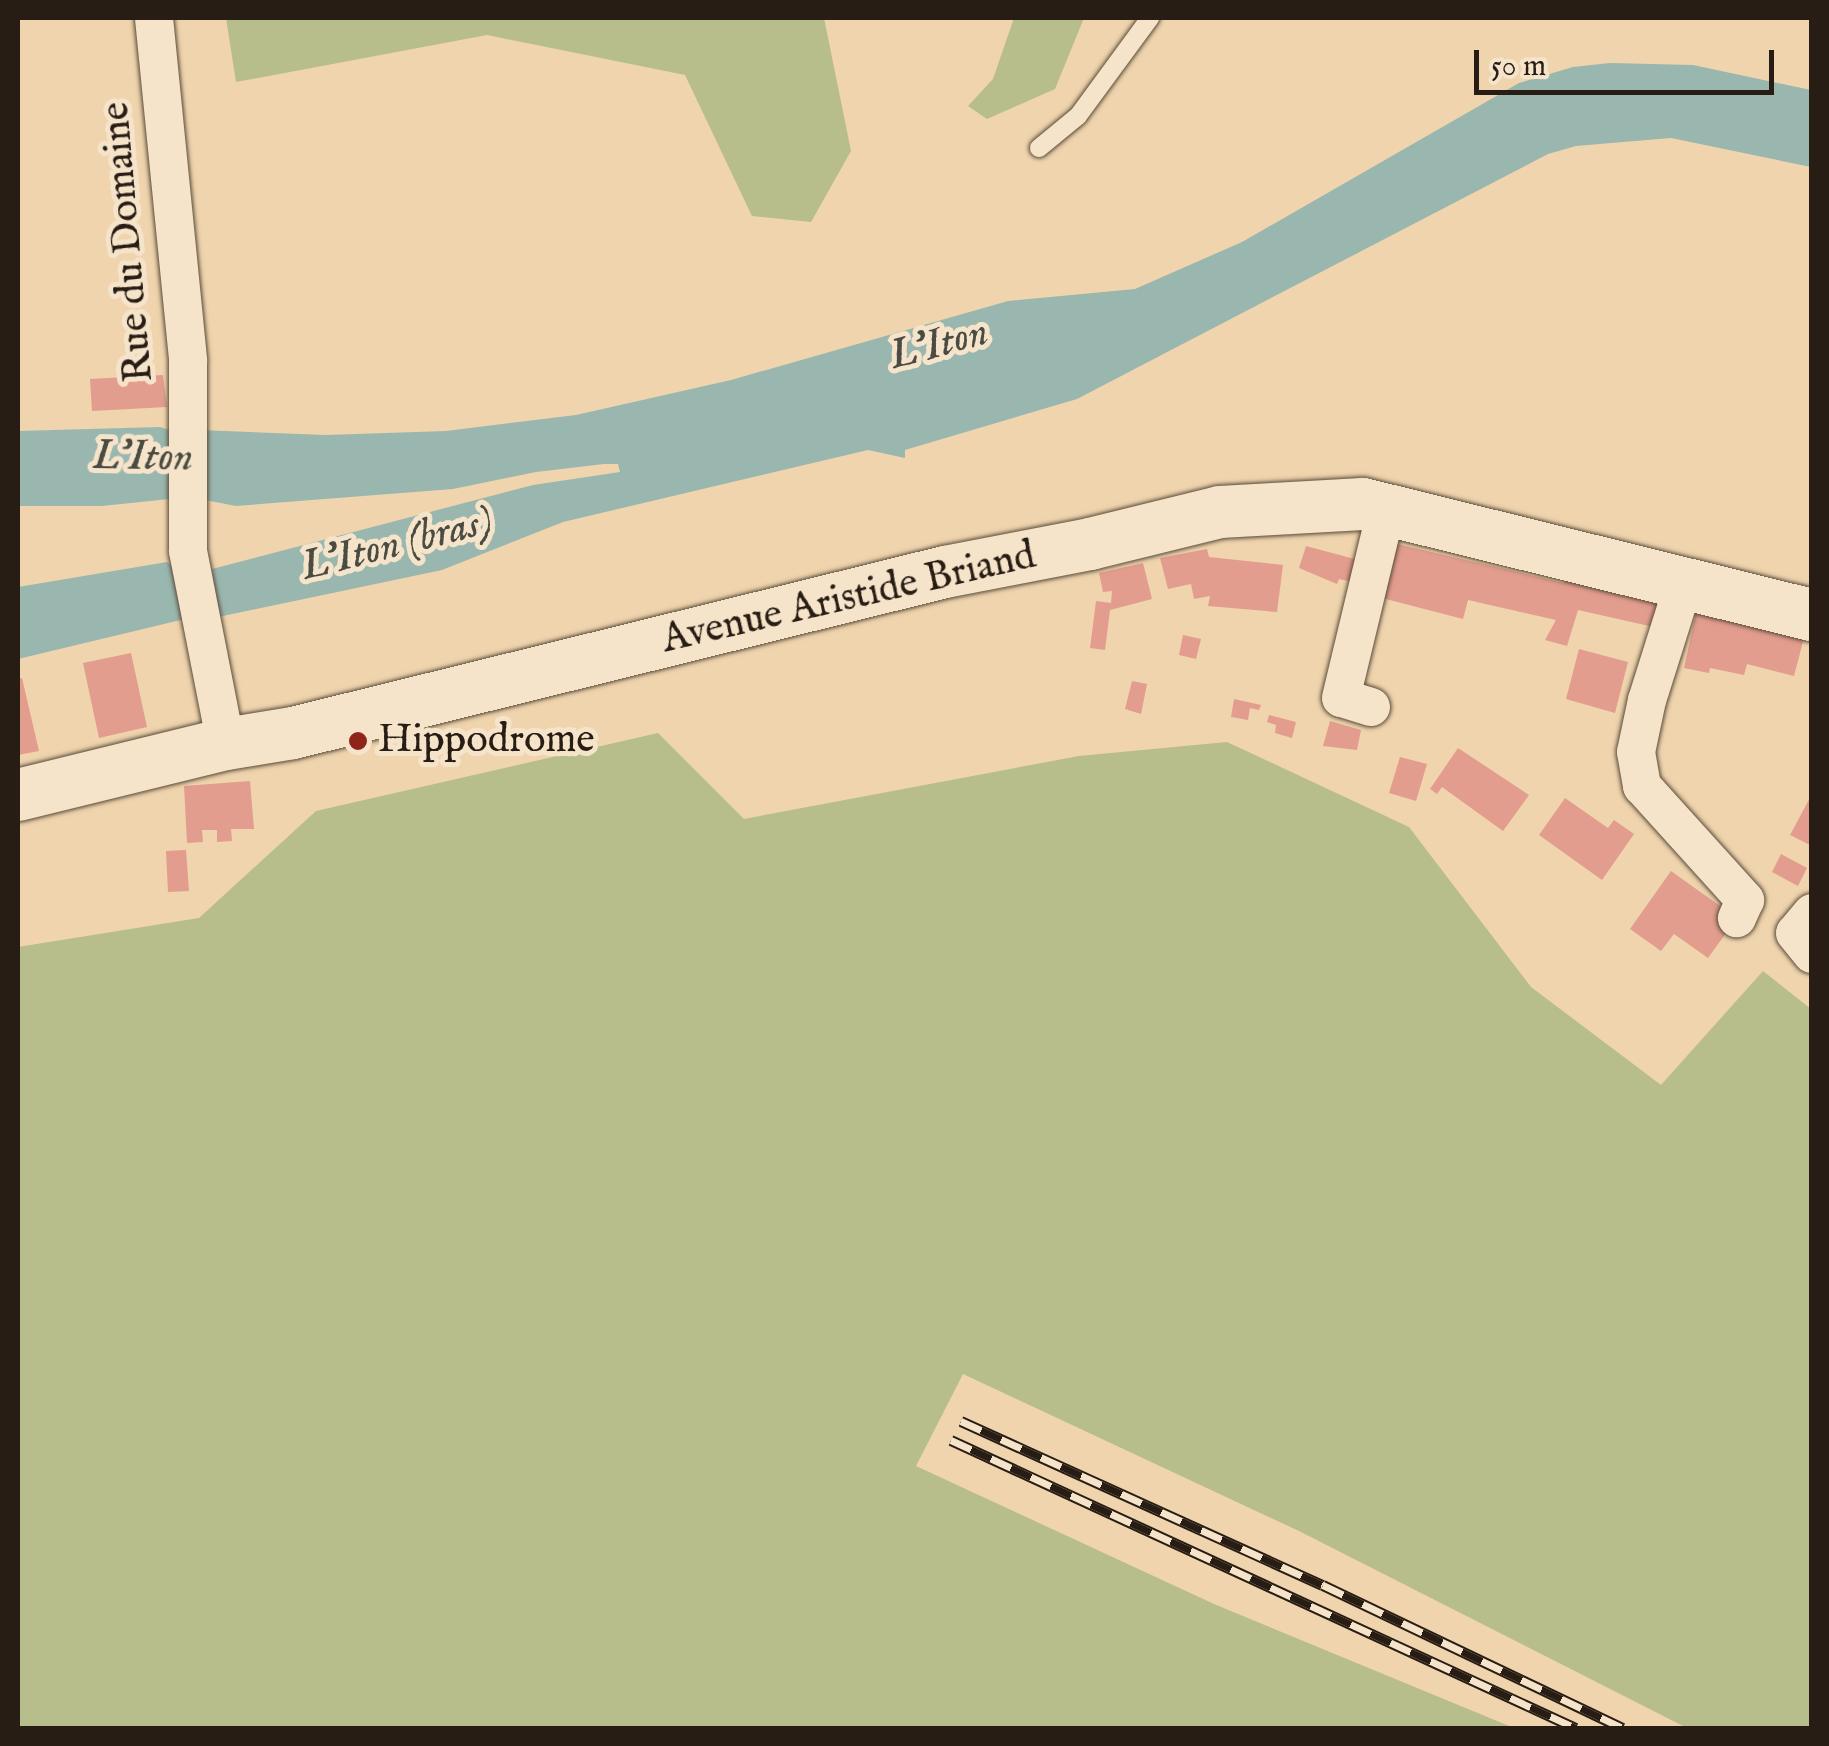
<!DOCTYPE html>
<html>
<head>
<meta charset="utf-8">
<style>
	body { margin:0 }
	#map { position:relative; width:1829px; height:1746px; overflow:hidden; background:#efd4ad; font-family:"IM FELL English",serif }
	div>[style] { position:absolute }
	.green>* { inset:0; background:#b7bd8b }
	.water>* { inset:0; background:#9ab7af }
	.building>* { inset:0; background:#e29d8e }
	.roads { filter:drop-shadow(0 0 2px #5a4b3a) drop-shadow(0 0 2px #5a4b3a) }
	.lane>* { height:18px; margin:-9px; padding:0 9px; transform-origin:9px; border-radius:9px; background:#f5e3ca }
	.street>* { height:38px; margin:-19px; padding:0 19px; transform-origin:19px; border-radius:19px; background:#f5e3ca }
	.secondary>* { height:52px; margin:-26px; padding:0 26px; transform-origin:26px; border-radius:26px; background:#f5e3ca }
	.rail>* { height:11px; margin-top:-5.5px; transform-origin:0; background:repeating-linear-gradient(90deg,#f5e3ca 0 22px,#281d14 0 44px); box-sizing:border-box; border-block:2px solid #281d14 }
	.dots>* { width:28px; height:28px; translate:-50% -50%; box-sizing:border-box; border:5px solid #f5e3ca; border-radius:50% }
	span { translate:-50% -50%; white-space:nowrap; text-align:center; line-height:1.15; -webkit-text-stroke:10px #f5e3ca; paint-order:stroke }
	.street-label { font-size:40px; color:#281d14 }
	.poi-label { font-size:40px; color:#281d14 }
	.left { translate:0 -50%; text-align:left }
	.water-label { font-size:42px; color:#4a4b42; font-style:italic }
	.frame { position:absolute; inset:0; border:20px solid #281d14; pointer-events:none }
	.scale { position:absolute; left:1474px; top:50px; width:300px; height:45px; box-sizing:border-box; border:5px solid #281d14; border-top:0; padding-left:12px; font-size:30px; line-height:35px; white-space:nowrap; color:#281d14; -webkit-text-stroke:8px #f5e3ca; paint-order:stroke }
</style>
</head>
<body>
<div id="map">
	<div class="green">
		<i style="clip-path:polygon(226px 18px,824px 18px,851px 151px,811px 222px,752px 216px,685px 75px,487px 35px,236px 82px)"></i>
		<i style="clip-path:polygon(1014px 18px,1084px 18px,1055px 89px,987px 119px,968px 106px,993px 79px)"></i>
		<i style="clip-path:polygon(658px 733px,744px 819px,1079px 756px,1227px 742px,1409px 827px,1531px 987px,1661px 1085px,1763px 971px,1811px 1009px,1811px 1728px,1687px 1728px,1299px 1531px,963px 1374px,916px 1466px,1214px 1604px,1514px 1728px,18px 1728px,18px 947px,199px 918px,316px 811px)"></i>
	</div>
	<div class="water">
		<i style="clip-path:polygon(1610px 63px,1693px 65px,1811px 90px,1811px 167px,1671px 138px,1576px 146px,1548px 154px,1077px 399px,905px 450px,905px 458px,868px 450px,563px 522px,442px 570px,218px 617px,212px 569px,533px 485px,620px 472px,618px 464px,604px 464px,536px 472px,453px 489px,236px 506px,205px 500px,199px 430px,326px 435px,446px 431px,576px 415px,731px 380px,1008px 301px,1135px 289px,1242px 242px,1519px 83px,1573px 67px)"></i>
		<i style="clip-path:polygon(160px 427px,175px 432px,179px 498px,102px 506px,18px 506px,18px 431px)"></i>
		<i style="clip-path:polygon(167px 562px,185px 574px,189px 618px,18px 659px,18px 587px)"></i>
	</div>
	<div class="building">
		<i style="clip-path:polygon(163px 375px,167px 407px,92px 411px,90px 379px)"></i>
		<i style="clip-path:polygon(1393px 543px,1564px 583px,1564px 578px,1664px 600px,1658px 628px,1578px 610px,1567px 646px,1545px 640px,1556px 620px,1468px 600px,1463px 619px,1378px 597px)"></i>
		<i style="clip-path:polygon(1306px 546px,1362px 561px,1357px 583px,1339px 579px,1337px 584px,1299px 568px)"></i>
		<i style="clip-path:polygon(1207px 549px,1209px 557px,1283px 565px,1277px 612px,1208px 606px,1210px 596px,1194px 599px,1191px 584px,1168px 589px,1160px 558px)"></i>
		<i style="clip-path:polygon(1143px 563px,1152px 599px,1110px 610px,1105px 650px,1090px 648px,1096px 601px,1111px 603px,1112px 591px,1103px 592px,1099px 573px)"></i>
		<i style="clip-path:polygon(1697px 608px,1805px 634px,1794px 676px,1747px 664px,1744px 675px,1710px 668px,1709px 673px,1684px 668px)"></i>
		<i style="clip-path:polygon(1183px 635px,1201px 639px,1196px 659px,1179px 655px)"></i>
		<i style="clip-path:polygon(1579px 649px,1628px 662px,1615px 713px,1566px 699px)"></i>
		<i style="clip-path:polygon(131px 653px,147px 727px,99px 738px,83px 663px)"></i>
		<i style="clip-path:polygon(22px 678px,39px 751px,18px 755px,18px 679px)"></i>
		<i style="clip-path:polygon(1132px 681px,1147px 684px,1141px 714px,1125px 709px)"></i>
		<i style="clip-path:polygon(1234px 699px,1261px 705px,1259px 710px,1250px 708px,1248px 720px,1231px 717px)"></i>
		<i style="clip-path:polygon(1269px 715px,1296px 722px,1292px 738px,1275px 733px,1276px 725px,1267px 722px)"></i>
		<i style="clip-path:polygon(1330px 721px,1361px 730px,1357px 750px,1323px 746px)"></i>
		<i style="clip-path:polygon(1458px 748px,1529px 795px,1503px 831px,1442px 787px,1437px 794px,1430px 789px)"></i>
		<i style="clip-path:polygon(1400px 757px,1427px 764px,1416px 801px,1389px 793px)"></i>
		<i style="clip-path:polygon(250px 781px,254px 829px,231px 829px,232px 841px,217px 842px,217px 830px,202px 830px,203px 842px,187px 843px,184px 786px)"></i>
		<i style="clip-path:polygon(1812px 794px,1812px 846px,1790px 835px)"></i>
		<i style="clip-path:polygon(1565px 798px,1608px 828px,1614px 820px,1634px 834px,1602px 880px,1539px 835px)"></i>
		<i style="clip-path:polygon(186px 850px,189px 891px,168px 892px,166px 851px)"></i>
		<i style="clip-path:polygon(1781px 854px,1807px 868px,1798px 886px,1772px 872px)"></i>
		<i style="clip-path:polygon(1671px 871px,1737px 918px,1708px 958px,1674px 934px,1661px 951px,1630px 929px)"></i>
	</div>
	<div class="roads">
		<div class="lane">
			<i style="left:1039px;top:148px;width:50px;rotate:-39.4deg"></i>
			<i style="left:1078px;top:116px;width:122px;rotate:-53.7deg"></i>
		</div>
		<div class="street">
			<i style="left:154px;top:18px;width:345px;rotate:84.3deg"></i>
			<i style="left:188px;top:361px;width:190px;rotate:90deg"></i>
			<i style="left:188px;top:551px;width:197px;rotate:78.9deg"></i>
			<i style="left:1684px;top:583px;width:123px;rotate:107.5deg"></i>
			<i style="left:1647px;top:700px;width:53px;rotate:101.9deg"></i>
			<i style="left:1636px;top:752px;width:35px;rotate:80deg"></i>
			<i style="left:1642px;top:786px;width:154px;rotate:47.9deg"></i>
			<i style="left:1745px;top:900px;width:20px;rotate:114deg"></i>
			<i style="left:1371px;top:707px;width:31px;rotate:-163deg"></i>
			<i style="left:1341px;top:698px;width:193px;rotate:-76.5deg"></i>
			<i style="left:1812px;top:913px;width:26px;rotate:130deg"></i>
			<i style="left:1795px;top:933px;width:27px;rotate:51deg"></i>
		</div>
		<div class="secondary">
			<i style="left:18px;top:795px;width:214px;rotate:-13.8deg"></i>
			<i style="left:226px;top:744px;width:68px;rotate:-9.3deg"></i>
			<i style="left:293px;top:733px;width:672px;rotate:-13.87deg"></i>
			<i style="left:945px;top:572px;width:148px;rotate:-10.9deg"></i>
			<i style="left:1090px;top:544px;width:134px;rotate:-13.8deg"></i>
			<i style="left:1220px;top:512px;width:143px;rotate:-3.2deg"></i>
			<i style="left:1363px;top:504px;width:463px;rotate:13.9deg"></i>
		</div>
	</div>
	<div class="rail">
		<i style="left:961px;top:1421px;width:397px;rotate:24.4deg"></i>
		<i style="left:1323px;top:1585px;width:332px;rotate:25.5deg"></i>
		<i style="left:951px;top:1440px;width:688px;rotate:24.74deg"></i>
	</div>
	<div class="dots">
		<i style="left:358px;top:741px;background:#8f2418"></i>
	</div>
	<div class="street-label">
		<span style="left:129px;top:242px;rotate:-95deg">Rue du Domaine</span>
		<span style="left:849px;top:599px;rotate:-13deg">Avenue Aristide Briand</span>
	</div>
	<div class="poi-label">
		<span class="left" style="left:378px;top:741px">Hippodrome</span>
	</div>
	<div class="water-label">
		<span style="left:939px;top:345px;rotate:-15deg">L'Iton</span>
		<span style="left:143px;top:458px;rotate:1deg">L'Iton</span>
		<span style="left:397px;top:545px;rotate:-14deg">L'Iton (bras)</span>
	</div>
	<div class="frame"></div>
	<div class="scale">50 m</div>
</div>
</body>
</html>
